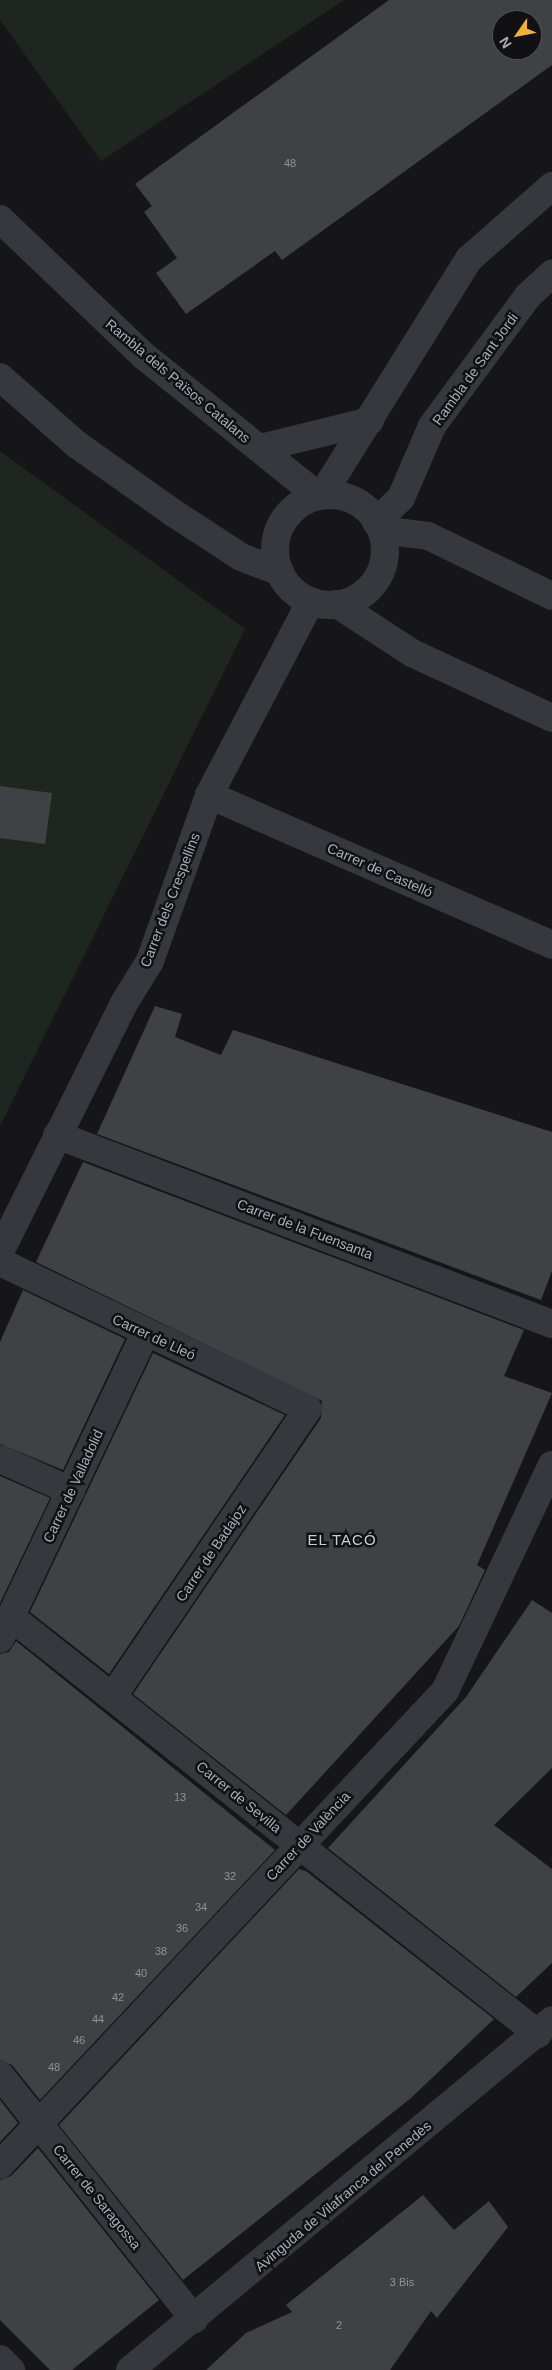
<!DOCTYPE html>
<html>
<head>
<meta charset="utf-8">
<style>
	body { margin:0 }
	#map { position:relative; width:552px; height:2370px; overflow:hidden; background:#161618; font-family:Helvetica,sans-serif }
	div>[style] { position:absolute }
	.green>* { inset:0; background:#1e261f }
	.building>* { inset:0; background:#404145 }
	.minor>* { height:28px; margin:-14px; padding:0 14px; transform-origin:14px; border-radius:14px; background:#37383d }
	.minor>.ring { margin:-14px; padding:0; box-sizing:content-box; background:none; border:28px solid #37383d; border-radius:50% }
	span { translate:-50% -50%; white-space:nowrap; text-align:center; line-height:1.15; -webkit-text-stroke:5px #111113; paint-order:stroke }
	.number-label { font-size:11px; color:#8e929b }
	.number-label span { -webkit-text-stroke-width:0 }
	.street-label { font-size:14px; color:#a8adb8 }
	.neighbourhood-label { font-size:15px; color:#c9ccd4; letter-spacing:1px }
	.north { position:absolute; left:492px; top:10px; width:50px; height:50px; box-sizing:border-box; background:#111113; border:1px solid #4d4f55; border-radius:50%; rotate:237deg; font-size:14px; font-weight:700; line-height:20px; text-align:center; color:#a8adb8 }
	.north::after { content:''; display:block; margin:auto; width:18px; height:22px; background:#f2b134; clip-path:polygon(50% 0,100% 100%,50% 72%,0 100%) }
</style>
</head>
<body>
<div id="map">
	<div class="green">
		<i style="clip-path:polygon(0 0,344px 0,101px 161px,0 20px)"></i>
		<i style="clip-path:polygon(0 451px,245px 629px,0 1126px)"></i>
	</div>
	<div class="building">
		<i style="clip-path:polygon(evenodd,389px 0,552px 0,552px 65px,282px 260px,275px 251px,186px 314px,156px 273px,177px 258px,144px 212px,152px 206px,135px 184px,389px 0,502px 20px,532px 20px,532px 50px,502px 50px,502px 20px)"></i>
		<i style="clip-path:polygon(0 786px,52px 793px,45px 844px,0 838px)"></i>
		<i style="clip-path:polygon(155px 1006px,182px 1014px,175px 1037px,221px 1055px,233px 1030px,552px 1132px,552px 1271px,541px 1300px,97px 1134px)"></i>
		<i style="clip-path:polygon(83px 1162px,524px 1330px,504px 1376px,552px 1393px,477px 1565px,485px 1570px,459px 1626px,286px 1815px,133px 1694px,321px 1418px,322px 1401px,36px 1262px)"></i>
		<i style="clip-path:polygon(23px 1290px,125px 1339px,63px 1470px,0 1444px,0 1342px)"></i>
		<i style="clip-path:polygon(153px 1353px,285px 1415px,109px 1674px,30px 1612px)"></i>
		<i style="clip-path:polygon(0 1476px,50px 1498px,0 1603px)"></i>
		<i style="clip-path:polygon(532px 1600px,552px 1613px,552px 1768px,494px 1825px,552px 1869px,552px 1963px,516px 1997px,328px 1848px,466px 1697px)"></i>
		<i style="clip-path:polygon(16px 1641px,275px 1850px,40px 2100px,12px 2065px,0 2060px,0 1654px,9px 1652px)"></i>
		<i style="clip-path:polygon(299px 1869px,306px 1871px,494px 2019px,411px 2098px,183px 2280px,59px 2125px)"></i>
		<i style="clip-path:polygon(0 2100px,18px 2123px,0 2142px)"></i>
		<i style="clip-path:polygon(38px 2148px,159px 2300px,72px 2370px,50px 2370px,0 2320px,0 2180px,11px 2176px)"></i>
		<i style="clip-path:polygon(423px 2195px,454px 2230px,489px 2201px,508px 2227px,437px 2318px,431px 2311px,390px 2370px,206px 2370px,246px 2333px,292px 2312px,286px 2305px)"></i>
	</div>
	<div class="minor">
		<i style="left:0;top:219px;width:199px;rotate:43.6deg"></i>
		<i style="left:144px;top:356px;width:223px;rotate:38.8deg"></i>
		<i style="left:0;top:377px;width:101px;rotate:41.4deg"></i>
		<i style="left:76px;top:444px;width:118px;rotate:35.3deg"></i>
		<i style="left:172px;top:512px;width:82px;rotate:33.1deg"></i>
		<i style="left:241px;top:557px;width:42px;rotate:21deg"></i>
		<i style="left:260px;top:448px;width:113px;rotate:-13.8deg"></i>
		<i style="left:322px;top:495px;width:278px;rotate:-58.1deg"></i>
		<i style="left:469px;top:259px;width:111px;rotate:-41.3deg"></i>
		<i class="ring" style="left:275px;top:495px;width:82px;height:82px"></i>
		<i style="left:376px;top:522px;width:35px;rotate:-44deg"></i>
		<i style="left:401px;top:498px;width:78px;rotate:-66.7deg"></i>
		<i style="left:432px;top:426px;width:162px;rotate:-53.6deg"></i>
		<i style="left:528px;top:296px;width:33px;rotate:-43deg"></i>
		<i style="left:381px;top:530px;width:47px;rotate:7.3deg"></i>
		<i style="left:428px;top:536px;width:138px;rotate:25.8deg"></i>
		<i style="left:337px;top:604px;width:90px;rotate:33.2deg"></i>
		<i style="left:412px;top:653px;width:154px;rotate:24.9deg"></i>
		<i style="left:209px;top:795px;width:374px;rotate:23.6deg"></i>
		<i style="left:57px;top:1135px;width:530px;rotate:20.9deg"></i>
		<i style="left:0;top:1252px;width:278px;rotate:-63.5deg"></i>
		<i style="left:124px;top:1003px;width:49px;rotate:-58.2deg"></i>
		<i style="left:150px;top:961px;width:176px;rotate:-70.4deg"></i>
		<i style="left:209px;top:795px;width:219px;rotate:-62.3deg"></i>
		<i style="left:0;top:1262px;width:341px;rotate:25.5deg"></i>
		<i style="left:308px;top:1409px;width:347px;rotate:124.2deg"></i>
		<i style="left:0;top:1459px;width:78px;rotate:24.3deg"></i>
		<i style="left:11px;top:1617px;width:672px;rotate:38.35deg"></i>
		<i style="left:0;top:1639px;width:338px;rotate:-64.6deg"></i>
		<i style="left:0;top:2075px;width:312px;rotate:51.5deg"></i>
		<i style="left:0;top:2165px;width:650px;rotate:-46.81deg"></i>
		<i style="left:445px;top:1691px;width:250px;rotate:-64.7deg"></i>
		<i style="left:0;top:2359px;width:16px;rotate:45deg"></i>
		<i style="left:130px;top:2370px;width:548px;rotate:-39.67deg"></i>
	</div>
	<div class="number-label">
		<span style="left:290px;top:163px">48</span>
		<span style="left:180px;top:1797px">13</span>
		<span style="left:230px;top:1876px">32</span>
		<span style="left:201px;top:1907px">34</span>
		<span style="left:182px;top:1928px">36</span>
		<span style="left:161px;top:1951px">38</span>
		<span style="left:141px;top:1973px">40</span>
		<span style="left:118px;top:1997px">42</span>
		<span style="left:98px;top:2019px">44</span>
		<span style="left:79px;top:2040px">46</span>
		<span style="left:54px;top:2067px">48</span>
		<span style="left:402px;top:2282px">3 Bis</span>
		<span style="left:339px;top:2325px">2</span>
	</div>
	<div class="street-label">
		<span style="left:475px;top:369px;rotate:-54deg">Rambla de Sant Jordi</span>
		<span style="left:178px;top:381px;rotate:40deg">Rambla dels Països Catalans</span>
		<span style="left:380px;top:870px;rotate:24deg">Carrer de Castelló</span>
		<span style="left:170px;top:900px;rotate:-69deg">Carrer dels Crespellins</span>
		<span style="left:305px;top:1229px;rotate:21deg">Carrer de la Fuensanta</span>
		<span style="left:154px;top:1337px;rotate:25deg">Carrer de Lleó</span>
		<span style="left:73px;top:1486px;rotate:-65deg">Carrer de Valladolid</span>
		<span style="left:211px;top:1553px;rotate:-56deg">Carrer de Badajoz</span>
		<span style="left:239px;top:1797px;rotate:39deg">Carrer de Sevilla</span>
		<span style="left:308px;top:1836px;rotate:-47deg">Carrer de València</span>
		<span style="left:343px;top:2196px;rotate:-40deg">Avinguda de Vilafranca del Penedès</span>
		<span style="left:97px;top:2197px;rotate:51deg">Carrer de Saragossa</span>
	</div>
	<div class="neighbourhood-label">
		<span style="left:342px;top:1540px">EL TACÓ</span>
	</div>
	<div class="north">N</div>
</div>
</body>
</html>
